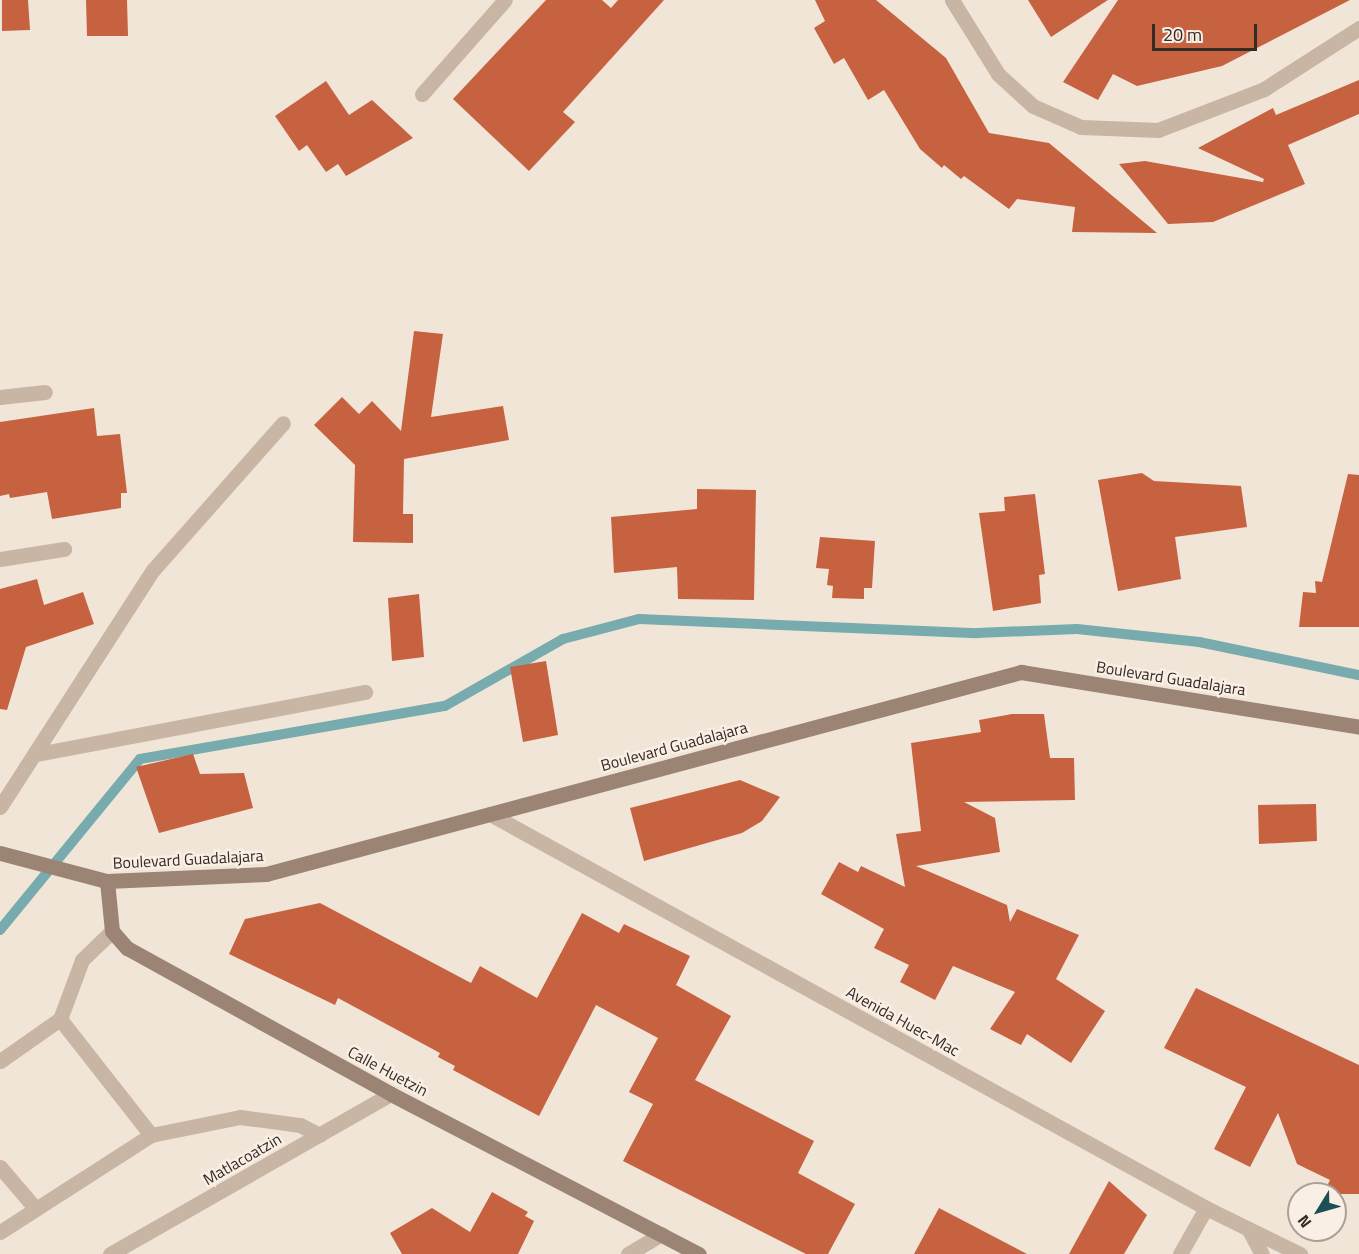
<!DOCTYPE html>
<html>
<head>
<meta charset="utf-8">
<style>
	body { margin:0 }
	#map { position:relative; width:1359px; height:1254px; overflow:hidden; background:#f1e5d8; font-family:"Titillium Web",sans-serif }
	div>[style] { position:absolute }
	.stream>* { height:10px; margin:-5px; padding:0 5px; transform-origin:5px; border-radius:5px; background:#77abae }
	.building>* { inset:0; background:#c66240 }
	.lane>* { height:15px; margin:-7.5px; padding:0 7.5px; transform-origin:7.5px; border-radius:7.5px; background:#c8b5a4 }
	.street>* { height:15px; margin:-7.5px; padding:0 7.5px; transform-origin:7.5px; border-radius:7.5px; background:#c8b5a4 }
	.secondary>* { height:15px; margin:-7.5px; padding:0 7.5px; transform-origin:7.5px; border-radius:7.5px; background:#9c8475 }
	span { translate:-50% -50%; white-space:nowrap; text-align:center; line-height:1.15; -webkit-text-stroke:5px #f9efe4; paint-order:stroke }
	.street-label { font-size:16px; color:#342a26 }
	.north { position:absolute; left:1287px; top:1182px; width:60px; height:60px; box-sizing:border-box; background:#f9efe4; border:2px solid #aaa098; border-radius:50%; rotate:233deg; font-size:16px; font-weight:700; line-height:24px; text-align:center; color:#342a26 }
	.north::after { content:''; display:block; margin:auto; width:21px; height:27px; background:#1c5055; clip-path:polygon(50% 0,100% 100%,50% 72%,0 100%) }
	.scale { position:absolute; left:1152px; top:24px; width:105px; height:27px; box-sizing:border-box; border:3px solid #342a26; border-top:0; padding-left:8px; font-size:18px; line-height:21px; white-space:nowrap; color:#342a26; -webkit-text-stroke:4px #f9efe4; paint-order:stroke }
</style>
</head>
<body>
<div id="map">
	<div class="stream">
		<i style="left:0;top:930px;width:221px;rotate:-50.7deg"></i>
		<i style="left:140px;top:759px;width:310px;rotate:-9.9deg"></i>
		<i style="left:445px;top:706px;width:136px;rotate:-29.6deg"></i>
		<i style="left:563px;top:639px;width:79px;rotate:-14.7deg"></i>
		<i style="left:639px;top:619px;width:338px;rotate:2.4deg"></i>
		<i style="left:977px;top:633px;width:100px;rotate:-2.3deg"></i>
		<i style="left:1077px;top:629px;width:123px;rotate:6.1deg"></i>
		<i style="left:1199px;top:642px;width:163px;rotate:11.7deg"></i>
	</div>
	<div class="building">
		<i style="clip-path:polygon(2px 0,28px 0,30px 30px,2px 31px)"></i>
		<i style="clip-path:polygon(86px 0,127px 0,128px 36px,87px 36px)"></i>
		<i style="clip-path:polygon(546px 0,602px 0,611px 8px,618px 0,664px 0,563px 112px,575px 122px,529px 171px,453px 99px)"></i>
		<i style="clip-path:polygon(815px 0,876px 0,946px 58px,989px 133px,1049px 143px,1157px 233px,1072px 232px,1075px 207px,1017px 199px,1009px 209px,964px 176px,961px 179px,944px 165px,942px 168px,920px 149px,884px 90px,868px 100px,844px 58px,834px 64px,814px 28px,825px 21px)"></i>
		<i style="clip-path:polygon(1028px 0,1108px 0,1051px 37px)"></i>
		<i style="clip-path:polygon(1118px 0,1350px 0,1222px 66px,1137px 86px,1113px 74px,1098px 100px,1063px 82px)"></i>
		<i style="clip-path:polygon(1359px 80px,1359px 114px,1288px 145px,1305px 184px,1213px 222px,1168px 224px,1119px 164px,1145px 161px,1263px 182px,1264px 179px,1198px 148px,1273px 108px,1276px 115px)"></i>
		<i style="clip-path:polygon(326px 81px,349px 115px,372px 100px,413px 138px,346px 176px,338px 164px,326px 172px,307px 145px,299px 151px,275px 116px)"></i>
		<i style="clip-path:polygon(414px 331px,443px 334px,431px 417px,503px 406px,509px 440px,404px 459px,403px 514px,413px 514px,413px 543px,353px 542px,355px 465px,314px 425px,342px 397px,359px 414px,372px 401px,401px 431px)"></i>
		<i style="clip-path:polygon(94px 408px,97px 436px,120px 434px,127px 493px,121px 493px,121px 508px,52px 519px,47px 492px,10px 498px,9px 494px,0 496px,0 422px)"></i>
		<i style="clip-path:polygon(1142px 473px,1154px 481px,1241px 486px,1247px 527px,1175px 537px,1181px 579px,1118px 591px,1098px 480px)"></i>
		<i style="clip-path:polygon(1348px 474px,1359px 475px,1359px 627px,1299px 627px,1303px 592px,1316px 593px,1315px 581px,1322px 582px)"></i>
		<i style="clip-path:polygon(697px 489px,756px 490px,754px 600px,678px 599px,677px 567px,614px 573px,611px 517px,697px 509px)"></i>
		<i style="clip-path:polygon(1035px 494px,1045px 574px,1039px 575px,1041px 603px,993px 611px,979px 513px,1005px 511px,1004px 497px)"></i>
		<i style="clip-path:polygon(820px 537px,875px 541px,872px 588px,864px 588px,864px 599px,832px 598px,833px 586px,827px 585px,829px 569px,816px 568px)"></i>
		<i style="clip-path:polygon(37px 579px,44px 605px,83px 592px,94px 624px,26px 647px,7px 710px,0 709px,0 589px)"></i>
		<i style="clip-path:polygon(419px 594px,424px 657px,392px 661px,388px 598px)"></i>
		<i style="clip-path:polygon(546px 661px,558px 735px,523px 742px,510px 667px)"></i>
		<i style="clip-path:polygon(1012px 714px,1044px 714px,1050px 758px,1074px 758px,1075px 800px,964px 802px,995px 818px,1000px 852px,916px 866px,1007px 905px,1010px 922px,1017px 909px,1079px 935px,1056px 979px,1105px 1011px,1071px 1063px,1027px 1034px,1021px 1045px,990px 1029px,1015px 992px,953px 966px,935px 1000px,900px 982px,909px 965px,874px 948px,884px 929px,821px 894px,839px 862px,858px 872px,861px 866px,905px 887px,896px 834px,921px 831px,911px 743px,981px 732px,979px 720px)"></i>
		<i style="clip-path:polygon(193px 754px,200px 774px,244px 773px,253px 808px,159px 833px,136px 767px)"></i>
		<i style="clip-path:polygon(740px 780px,780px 797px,762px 821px,742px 833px,644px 861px,630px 808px)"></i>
		<i style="clip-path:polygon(1316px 804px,1317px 841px,1259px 844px,1258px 805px)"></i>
		<i style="clip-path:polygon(320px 903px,471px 983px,480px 966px,537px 998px,582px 913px,619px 933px,624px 924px,690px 956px,676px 985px,731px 1016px,695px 1080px,814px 1141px,798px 1173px,855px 1204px,828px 1254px,806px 1254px,623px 1161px,653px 1104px,629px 1092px,658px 1038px,596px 1005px,539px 1116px,453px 1070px,455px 1066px,438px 1057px,440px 1053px,338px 998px,335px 1005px,229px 954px,245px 919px)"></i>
		<i style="clip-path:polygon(1196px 988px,1359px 1065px,1359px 1194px,1323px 1194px,1330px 1180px,1297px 1164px,1278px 1113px,1250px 1167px,1214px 1149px,1246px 1087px,1164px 1048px)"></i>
		<i style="clip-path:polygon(1109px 1181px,1147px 1215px,1124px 1254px,1069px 1254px)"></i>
		<i style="clip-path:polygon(492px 1192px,528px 1212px,525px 1216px,534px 1221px,518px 1254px,402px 1254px,390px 1233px,432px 1208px,470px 1232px)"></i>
		<i style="clip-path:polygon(939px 1208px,1027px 1254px,914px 1254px)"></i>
	</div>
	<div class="lane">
		<i style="left:37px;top:754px;width:334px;rotate:-10.7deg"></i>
		<i style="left:112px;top:931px;width:42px;rotate:136deg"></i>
		<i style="left:82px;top:960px;width:63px;rotate:110.4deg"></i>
		<i style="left:60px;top:1019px;width:147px;rotate:51.9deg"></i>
		<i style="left:151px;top:1135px;width:91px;rotate:-11.4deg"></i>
		<i style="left:240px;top:1117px;width:61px;rotate:7.6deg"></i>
		<i style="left:300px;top:1125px;width:22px;rotate:27deg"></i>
		<i style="left:0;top:1061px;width:73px;rotate:-35deg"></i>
		<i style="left:0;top:1167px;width:55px;rotate:49.4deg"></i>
		<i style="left:0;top:1232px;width:179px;rotate:-32.7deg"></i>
	</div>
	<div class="street">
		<i style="left:952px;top:0;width:87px;rotate:58.1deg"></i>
		<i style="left:998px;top:74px;width:47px;rotate:42.4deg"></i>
		<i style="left:1033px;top:106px;width:52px;rotate:23.6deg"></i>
		<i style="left:1081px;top:127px;width:77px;rotate:2.2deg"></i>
		<i style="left:1158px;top:130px;width:114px;rotate:-21.1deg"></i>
		<i style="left:1264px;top:89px;width:113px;rotate:-32.7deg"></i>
		<i style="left:422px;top:94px;width:125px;rotate:-48.6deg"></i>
		<i style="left:0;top:397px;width:45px;rotate:-6.3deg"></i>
		<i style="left:0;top:559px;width:65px;rotate:-8.9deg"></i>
		<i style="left:0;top:807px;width:282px;rotate:-57.2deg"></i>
		<i style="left:153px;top:570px;width:196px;rotate:-48.5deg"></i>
		<i style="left:490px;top:814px;width:817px;rotate:28.82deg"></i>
		<i style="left:1206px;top:1208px;width:105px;rotate:26.1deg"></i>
		<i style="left:1249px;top:1230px;width:27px;rotate:62deg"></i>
		<i style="left:110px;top:1254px;width:323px;rotate:-29.7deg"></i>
		<i style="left:628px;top:1254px;width:39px;rotate:-31deg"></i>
		<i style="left:1180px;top:1254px;width:53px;rotate:-60.5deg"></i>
	</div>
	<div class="secondary">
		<i style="left:0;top:853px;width:111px;rotate:14.7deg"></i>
		<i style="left:107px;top:881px;width:159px;rotate:-2.5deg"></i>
		<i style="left:266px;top:874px;width:782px;rotate:-14.98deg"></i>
		<i style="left:1021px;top:672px;width:342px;rotate:9.2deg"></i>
		<i style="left:107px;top:881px;width:50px;rotate:84.3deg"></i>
		<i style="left:112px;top:931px;width:23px;rotate:49deg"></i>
		<i style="left:127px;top:948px;width:302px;rotate:28.9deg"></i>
		<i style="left:391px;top:1094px;width:347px;rotate:27.5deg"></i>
	</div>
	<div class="street-label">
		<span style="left:1171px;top:678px;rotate:9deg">Boulevard Guadalajara</span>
		<span style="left:674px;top:746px;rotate:-15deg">Boulevard Guadalajara</span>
		<span style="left:188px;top:859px;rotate:-3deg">Boulevard Guadalajara</span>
		<span style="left:903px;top:1021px;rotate:29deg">Avenida Huec-Mac</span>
		<span style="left:388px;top:1071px;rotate:28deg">Calle Huetzin</span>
		<span style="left:242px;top:1159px;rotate:-30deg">Matlacoatzin</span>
	</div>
	<div class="north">N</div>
	<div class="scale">20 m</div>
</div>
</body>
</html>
